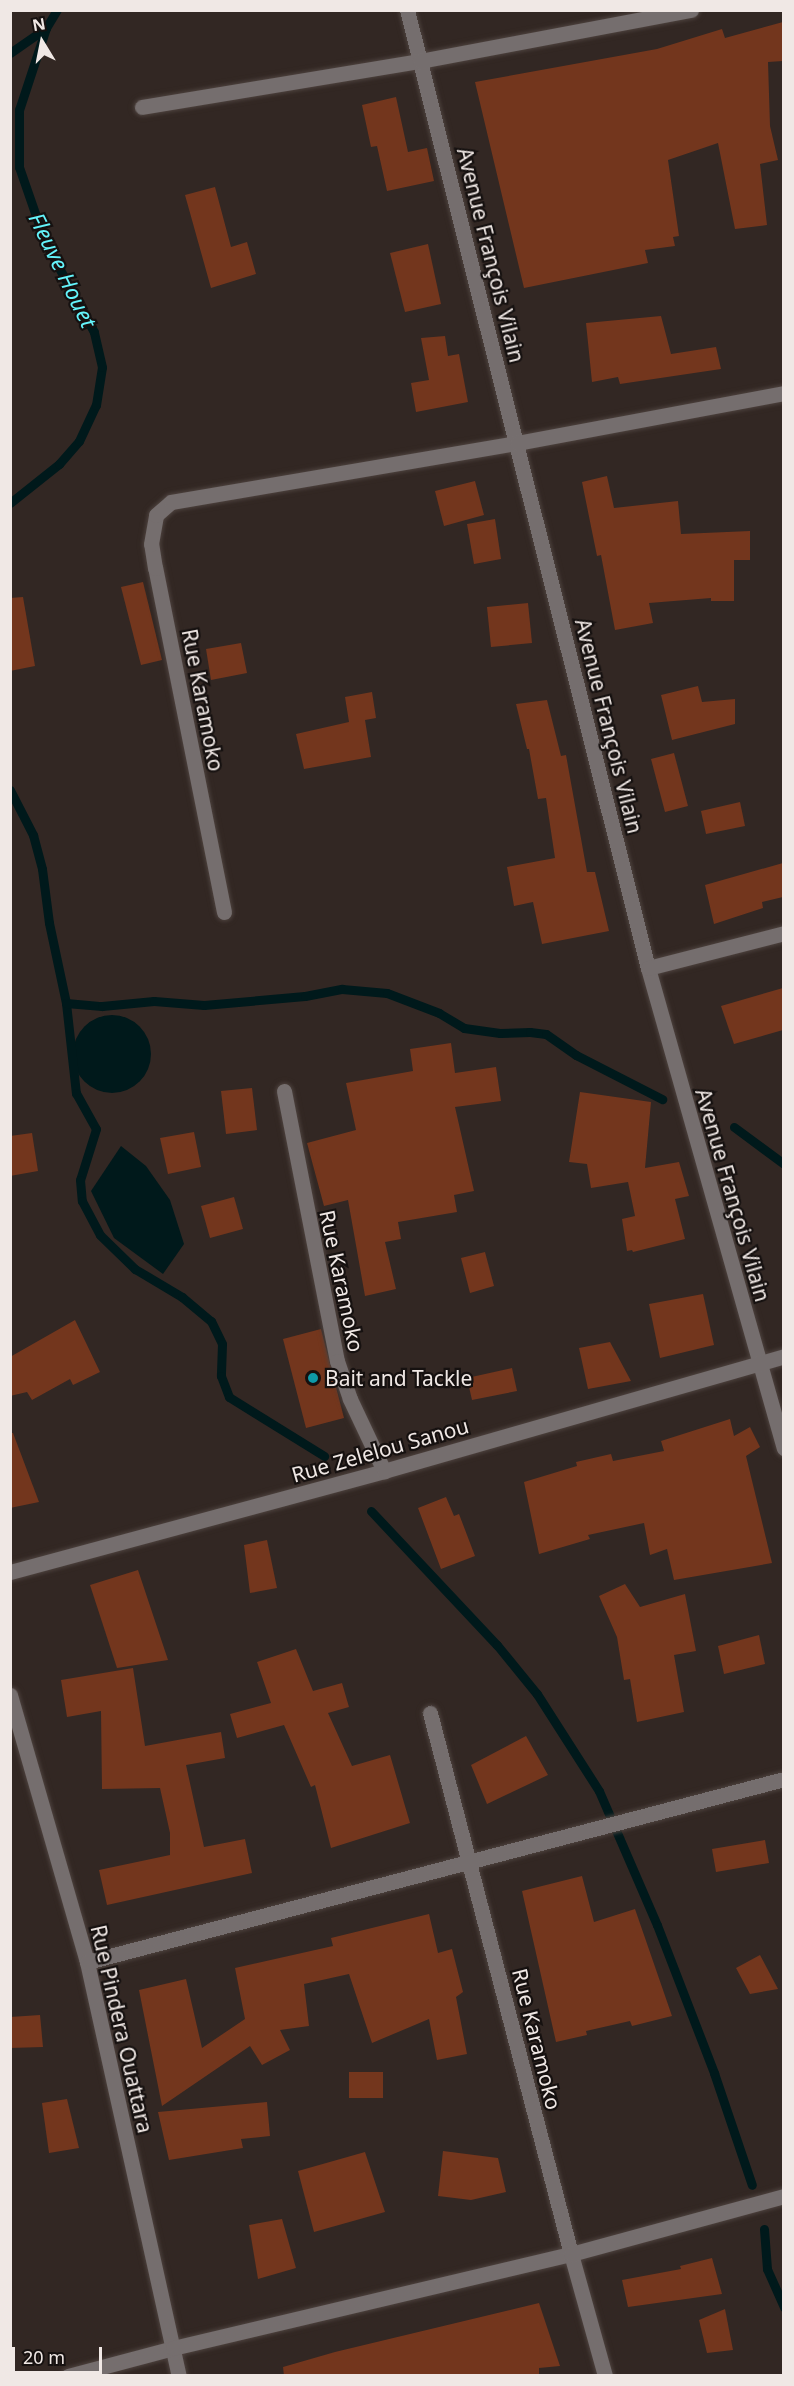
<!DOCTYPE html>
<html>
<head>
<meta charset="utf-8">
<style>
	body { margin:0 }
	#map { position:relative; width:794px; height:2386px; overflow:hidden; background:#322723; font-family:"Noto Sans",sans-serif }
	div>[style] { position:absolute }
	.water>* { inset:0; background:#00191b }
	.round { border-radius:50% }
	.stream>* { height:9px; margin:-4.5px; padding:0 4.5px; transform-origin:4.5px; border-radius:4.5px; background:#00191b }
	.building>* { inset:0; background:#73361d }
	.roads { filter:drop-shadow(0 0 2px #4d423e) drop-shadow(0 0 2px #4d423e) }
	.minor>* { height:15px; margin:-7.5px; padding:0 7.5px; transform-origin:7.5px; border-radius:7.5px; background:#756e6e }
	.dots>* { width:16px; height:16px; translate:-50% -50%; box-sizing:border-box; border:3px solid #161110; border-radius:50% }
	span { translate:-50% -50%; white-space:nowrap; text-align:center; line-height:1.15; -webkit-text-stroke:4.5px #161110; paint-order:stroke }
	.street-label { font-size:21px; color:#f0e8e5 }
	.poi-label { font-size:21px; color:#f0e8e5 }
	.left { translate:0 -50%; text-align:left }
	.water-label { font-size:22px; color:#64f5fc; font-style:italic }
	.frame { position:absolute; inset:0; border:12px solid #f0e8e5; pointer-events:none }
	.north { position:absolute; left:12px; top:12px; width:60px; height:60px; -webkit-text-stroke:4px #161110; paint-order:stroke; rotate:350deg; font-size:16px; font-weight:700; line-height:24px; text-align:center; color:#f0e8e5 }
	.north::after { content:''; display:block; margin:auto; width:21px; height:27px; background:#f0e8e5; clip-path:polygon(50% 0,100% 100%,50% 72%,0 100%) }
	.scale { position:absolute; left:12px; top:2347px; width:90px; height:27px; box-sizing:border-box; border:3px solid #f0e8e5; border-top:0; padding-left:8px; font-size:18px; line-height:21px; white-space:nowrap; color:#f0e8e5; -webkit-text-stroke:4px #161110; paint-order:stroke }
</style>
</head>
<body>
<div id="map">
	<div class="water">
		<i class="round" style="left:73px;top:1015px;width:78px;height:78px"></i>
		<i style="clip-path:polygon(121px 1146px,146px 1166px,170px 1200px,184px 1244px,163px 1274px,114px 1238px,91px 1191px)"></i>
	</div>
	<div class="stream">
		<i style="left:10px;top:53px;width:44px;rotate:-34.8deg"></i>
		<i style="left:10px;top:503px;width:63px;rotate:-38.5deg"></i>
		<i style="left:59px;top:464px;width:30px;rotate:-49deg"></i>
		<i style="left:79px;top:441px;width:40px;rotate:-65deg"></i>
		<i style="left:96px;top:405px;width:38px;rotate:-81deg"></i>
		<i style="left:102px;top:367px;width:36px;rotate:-103deg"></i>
		<i style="left:94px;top:332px;width:102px;rotate:-118.6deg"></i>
		<i style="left:45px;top:242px;width:79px;rotate:-109.1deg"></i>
		<i style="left:19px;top:167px;width:57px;rotate:-90deg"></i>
		<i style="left:19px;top:110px;width:86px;rotate:-71.8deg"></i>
		<i style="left:46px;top:28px;width:21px;rotate:-59deg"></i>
		<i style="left:10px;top:790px;width:51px;rotate:62.9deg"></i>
		<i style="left:33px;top:835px;width:35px;rotate:75deg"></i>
		<i style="left:42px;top:869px;width:54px;rotate:82.6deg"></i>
		<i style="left:49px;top:923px;width:82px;rotate:78deg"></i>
		<i style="left:66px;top:1003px;width:91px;rotate:83.7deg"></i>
		<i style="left:76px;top:1093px;width:41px;rotate:60.9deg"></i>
		<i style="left:96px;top:1129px;width:53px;rotate:107.4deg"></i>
		<i style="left:80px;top:1180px;width:21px;rotate:85deg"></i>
		<i style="left:82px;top:1201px;width:38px;rotate:62deg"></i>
		<i style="left:100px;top:1235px;width:49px;rotate:44.2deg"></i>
		<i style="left:135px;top:1269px;width:55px;rotate:30.8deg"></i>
		<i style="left:182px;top:1297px;width:38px;rotate:40deg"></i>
		<i style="left:211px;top:1321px;width:25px;rotate:64deg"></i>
		<i style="left:222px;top:1344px;width:32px;rotate:92deg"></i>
		<i style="left:221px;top:1376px;width:22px;rotate:69deg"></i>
		<i style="left:229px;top:1397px;width:112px;rotate:31.8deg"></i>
		<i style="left:66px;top:1003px;width:36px;rotate:5deg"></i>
		<i style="left:102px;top:1006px;width:52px;rotate:-5.5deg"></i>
		<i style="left:154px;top:1001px;width:50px;rotate:4.6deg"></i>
		<i style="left:204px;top:1005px;width:101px;rotate:-5.1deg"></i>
		<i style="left:305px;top:996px;width:38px;rotate:-11deg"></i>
		<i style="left:342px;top:989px;width:45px;rotate:5.1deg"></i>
		<i style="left:387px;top:993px;width:56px;rotate:21deg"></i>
		<i style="left:439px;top:1013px;width:29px;rotate:31deg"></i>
		<i style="left:464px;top:1028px;width:36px;rotate:8deg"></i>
		<i style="left:500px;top:1033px;width:30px;rotate:-2deg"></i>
		<i style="left:530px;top:1032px;width:16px;rotate:7deg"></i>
		<i style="left:546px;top:1034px;width:37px;rotate:35deg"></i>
		<i style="left:576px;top:1055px;width:97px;rotate:27.1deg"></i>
		<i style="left:734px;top:1127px;width:62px;rotate:36.5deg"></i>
		<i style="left:371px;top:1511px;width:184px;rotate:46.8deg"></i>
		<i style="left:497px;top:1645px;width:63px;rotate:50.8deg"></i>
		<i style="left:537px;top:1694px;width:115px;rotate:57.4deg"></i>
		<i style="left:599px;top:1791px;width:146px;rotate:66.6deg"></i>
		<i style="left:657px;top:1925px;width:159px;rotate:68.9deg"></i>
		<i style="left:714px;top:2073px;width:118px;rotate:71.3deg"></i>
		<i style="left:764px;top:2229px;width:40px;rotate:85.7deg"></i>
		<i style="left:767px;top:2269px;width:42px;rotate:65.9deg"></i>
	</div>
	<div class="building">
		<i style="clip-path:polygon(783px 22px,783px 61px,768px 62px,770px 126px,778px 160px,760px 164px,767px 225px,735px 229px,718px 143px,668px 160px,679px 236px,673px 237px,675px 246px,645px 250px,648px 263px,524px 288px,475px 82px,657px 49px,722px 29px,725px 38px)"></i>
		<i style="clip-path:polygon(396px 97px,408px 152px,427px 148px,434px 181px,387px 191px,377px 146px,371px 147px,362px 105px)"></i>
		<i style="clip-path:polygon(215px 187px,231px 247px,247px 242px,256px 274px,211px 288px,185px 195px)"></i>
		<i style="clip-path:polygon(428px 244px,441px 304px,405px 312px,390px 253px)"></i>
		<i style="clip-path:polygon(661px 316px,671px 354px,716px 347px,721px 369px,620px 384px,618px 377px,592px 382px,586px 323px)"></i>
		<i style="clip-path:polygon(445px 336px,448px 356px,459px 354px,468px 402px,416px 412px,411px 383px,429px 380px,421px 338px)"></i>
		<i style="clip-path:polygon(607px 476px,614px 508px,678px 501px,681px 534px,750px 531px,750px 560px,734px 560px,734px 601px,711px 601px,711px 598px,649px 603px,653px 623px,615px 630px,601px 555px,597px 556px,582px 482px)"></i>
		<i style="clip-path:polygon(475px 481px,484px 515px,444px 526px,435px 491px)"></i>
		<i style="clip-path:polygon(495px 519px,501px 559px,474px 564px,467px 524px)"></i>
		<i style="clip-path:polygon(143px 582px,162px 660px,141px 665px,121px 587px)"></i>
		<i style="clip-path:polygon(23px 597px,35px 666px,10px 671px,10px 598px)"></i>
		<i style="clip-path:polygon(528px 603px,532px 643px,491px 647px,487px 607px)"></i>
		<i style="clip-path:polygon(241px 643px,247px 673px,211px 680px,206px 649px)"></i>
		<i style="clip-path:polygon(698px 686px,702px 702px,735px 699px,735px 724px,672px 740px,661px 695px)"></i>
		<i style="clip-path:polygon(372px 692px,376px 718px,365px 720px,371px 757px,304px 769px,296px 734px,349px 722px,345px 697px)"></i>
		<i style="clip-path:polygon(547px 700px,561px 756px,566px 755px,587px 872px,595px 872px,609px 931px,542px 944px,533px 902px,514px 906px,507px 867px,555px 858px,546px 798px,538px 799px,529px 749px,527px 749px,516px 704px)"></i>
		<i style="clip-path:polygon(674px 753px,688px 806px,665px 812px,651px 759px)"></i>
		<i style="clip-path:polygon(740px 802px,745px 826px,706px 834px,701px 811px)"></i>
		<i style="clip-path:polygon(783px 863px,783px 897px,762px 902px,763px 908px,714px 924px,705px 885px)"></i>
		<i style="clip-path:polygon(783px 988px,783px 1030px,734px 1044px,721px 1006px)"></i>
		<i style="clip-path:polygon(451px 1043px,455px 1073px,496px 1067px,501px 1101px,455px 1107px,474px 1191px,454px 1195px,457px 1212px,398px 1222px,401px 1239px,385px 1242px,396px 1289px,365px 1296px,348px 1200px,324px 1206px,307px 1143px,356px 1130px,346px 1083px,413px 1071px,410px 1049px)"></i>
		<i style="clip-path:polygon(252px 1088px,257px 1130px,226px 1134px,221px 1091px)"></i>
		<i style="clip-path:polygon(580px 1092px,651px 1102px,645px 1168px,679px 1162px,689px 1196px,675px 1199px,685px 1239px,633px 1252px,632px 1250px,627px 1251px,622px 1219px,635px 1216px,628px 1182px,591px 1188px,587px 1164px,569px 1162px)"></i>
		<i style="clip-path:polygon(194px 1132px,201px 1167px,168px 1174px,160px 1138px)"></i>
		<i style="clip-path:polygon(32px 1133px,38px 1171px,10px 1176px,10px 1136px)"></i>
		<i style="clip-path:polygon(234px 1197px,243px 1229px,210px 1238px,201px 1206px)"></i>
		<i style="clip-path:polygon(485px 1252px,494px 1286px,470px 1293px,461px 1258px)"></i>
		<i style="clip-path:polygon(703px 1294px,714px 1345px,660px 1358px,649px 1304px)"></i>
		<i style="clip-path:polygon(75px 1320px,100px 1372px,73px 1385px,70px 1379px,32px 1400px,27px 1392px,10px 1396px,10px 1357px)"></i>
		<i style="clip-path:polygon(321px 1329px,344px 1418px,306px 1428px,283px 1339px)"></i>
		<i style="clip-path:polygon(610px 1342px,631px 1381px,588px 1389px,579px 1348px)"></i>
		<i style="clip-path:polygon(512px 1368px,517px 1391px,472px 1400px,467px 1378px)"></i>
		<i style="clip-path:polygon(730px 1419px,734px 1436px,750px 1427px,760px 1447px,746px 1456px,772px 1563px,674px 1580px,667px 1549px,650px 1555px,644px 1523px,588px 1535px,590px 1539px,539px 1554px,524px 1482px,577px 1466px,576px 1462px,611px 1454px,613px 1461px,664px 1451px,661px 1441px)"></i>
		<i style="clip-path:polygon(10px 1433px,13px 1433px,39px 1502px,10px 1508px)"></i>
		<i style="clip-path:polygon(446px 1497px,454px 1516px,459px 1514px,475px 1556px,441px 1569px,418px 1508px)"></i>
		<i style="clip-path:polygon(267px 1540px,277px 1588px,250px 1593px,244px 1545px)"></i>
		<i style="clip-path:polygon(138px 1570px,168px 1660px,117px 1668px,90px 1585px)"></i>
		<i style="clip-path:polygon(625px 1584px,640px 1607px,685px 1594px,696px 1651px,674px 1655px,684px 1712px,637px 1722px,630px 1679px,624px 1680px,617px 1637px,599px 1596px)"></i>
		<i style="clip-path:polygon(759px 1635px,765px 1664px,724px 1674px,718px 1646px)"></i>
		<i style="clip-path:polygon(296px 1649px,313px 1691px,342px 1683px,349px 1707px,328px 1713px,352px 1766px,390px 1755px,410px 1823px,331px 1848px,315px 1785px,311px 1787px,284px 1725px,237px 1738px,230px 1714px,271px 1703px,257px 1662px)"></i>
		<i style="clip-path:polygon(133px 1668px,145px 1746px,221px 1732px,225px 1758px,186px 1765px,204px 1847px,245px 1839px,252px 1873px,107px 1905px,99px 1870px,170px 1855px,170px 1833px,160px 1788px,102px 1789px,101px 1711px,67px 1717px,61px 1680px)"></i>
		<i style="clip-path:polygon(526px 1736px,548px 1775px,487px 1804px,471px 1765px)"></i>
		<i style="clip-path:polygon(765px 1840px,769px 1863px,716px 1872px,712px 1849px)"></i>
		<i style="clip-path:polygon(582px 1876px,594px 1922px,635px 1909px,672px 2016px,632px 2026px,630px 2021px,586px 2031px,587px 2035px,556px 2042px,522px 1891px)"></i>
		<i style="clip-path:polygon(429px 1914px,438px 1953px,452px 1949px,463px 1992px,456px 1997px,467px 2054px,437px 2060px,429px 2019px,372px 2043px,349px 1974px,304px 1984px,309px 2026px,280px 2030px,290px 2050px,262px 2065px,250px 2046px,162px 2106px,139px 1990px,186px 1979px,202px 2048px,245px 2019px,235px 1968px,333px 1946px,331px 1938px)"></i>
		<i style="clip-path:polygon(760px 1955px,778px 1989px,750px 1994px,736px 1968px)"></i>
		<i style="clip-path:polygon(40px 2015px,43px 2047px,10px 2048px,10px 2017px)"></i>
		<i style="clip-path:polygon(349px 2072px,383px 2072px,383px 2098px,349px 2098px)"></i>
		<i style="clip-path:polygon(67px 2099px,79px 2148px,49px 2153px,42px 2103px)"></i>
		<i style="clip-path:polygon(267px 2102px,270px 2136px,241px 2139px,243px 2148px,169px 2160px,158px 2112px)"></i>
		<i style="clip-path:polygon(443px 2151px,498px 2158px,506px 2192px,471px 2200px,438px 2196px)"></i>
		<i style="clip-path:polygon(365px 2152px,385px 2212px,314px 2232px,298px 2171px)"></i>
		<i style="clip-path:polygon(282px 2219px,296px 2268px,258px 2279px,249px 2225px)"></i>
		<i style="clip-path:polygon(712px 2258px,722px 2294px,628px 2307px,622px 2280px,681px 2269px,680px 2266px)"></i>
		<i style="clip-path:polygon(539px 2303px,560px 2366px,539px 2368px,539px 2376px,284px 2376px,283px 2367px,335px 2352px)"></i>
		<i style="clip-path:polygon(725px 2309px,733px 2350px,707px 2353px,699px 2320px)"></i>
	</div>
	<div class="roads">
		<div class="minor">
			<i style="left:407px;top:10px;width:988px;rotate:75.88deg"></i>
			<i style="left:648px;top:968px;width:499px;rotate:74.2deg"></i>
			<i style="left:142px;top:107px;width:282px;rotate:-9.4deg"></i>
			<i style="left:420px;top:61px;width:276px;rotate:-10.7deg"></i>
			<i style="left:224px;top:912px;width:351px;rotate:-101.3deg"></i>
			<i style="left:155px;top:568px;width:24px;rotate:-99deg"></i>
			<i style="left:151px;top:544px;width:29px;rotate:-80deg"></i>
			<i style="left:156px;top:515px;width:20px;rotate:-41deg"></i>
			<i style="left:171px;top:502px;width:351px;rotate:-9.7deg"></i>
			<i style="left:517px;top:443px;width:272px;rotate:-10.6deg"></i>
			<i style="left:648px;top:968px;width:140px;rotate:-14.4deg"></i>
			<i style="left:284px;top:1091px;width:275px;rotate:78.9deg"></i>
			<i style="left:337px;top:1361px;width:40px;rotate:71.1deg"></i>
			<i style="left:350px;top:1399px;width:80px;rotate:64.7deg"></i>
			<i style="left:10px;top:1572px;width:387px;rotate:-15.1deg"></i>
			<i style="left:384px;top:1471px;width:416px;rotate:-16deg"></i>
			<i style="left:10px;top:1695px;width:278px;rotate:73.9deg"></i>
			<i style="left:87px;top:1962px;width:424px;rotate:77.5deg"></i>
			<i style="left:430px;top:1713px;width:559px;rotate:75.39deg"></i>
			<i style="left:571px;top:2254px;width:127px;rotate:74.4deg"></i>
			<i style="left:87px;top:1962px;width:721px;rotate:-14.71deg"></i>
			<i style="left:68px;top:2376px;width:109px;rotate:-14.9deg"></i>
			<i style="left:173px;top:2348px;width:409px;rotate:-13.3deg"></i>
			<i style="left:571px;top:2254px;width:221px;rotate:-15.2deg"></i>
		</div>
	</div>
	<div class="dots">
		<i style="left:313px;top:1378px;background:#0f9aa8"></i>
	</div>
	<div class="street-label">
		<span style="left:491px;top:255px;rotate:76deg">Avenue François Vilain</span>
		<span style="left:203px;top:700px;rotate:79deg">Rue Karamoko</span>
		<span style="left:609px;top:726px;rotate:76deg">Avenue François Vilain</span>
		<span style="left:733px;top:1195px;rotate:74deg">Avenue François Vilain</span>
		<span style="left:342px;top:1281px;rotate:78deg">Rue Karamoko</span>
		<span style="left:380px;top:1450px;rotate:-16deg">Rue Zelelou Sanou</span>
		<span style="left:122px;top:2029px;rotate:77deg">Rue Pindera Ouattara</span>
		<span style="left:537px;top:2039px;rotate:76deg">Rue Karamoko</span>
	</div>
	<div class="poi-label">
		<span class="left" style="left:325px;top:1378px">Bait and Tackle</span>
	</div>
	<div class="water-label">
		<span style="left:63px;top:270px;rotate:64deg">Fleuve Houet</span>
	</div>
	<div class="frame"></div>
	<div class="north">N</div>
	<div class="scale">20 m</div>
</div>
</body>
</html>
